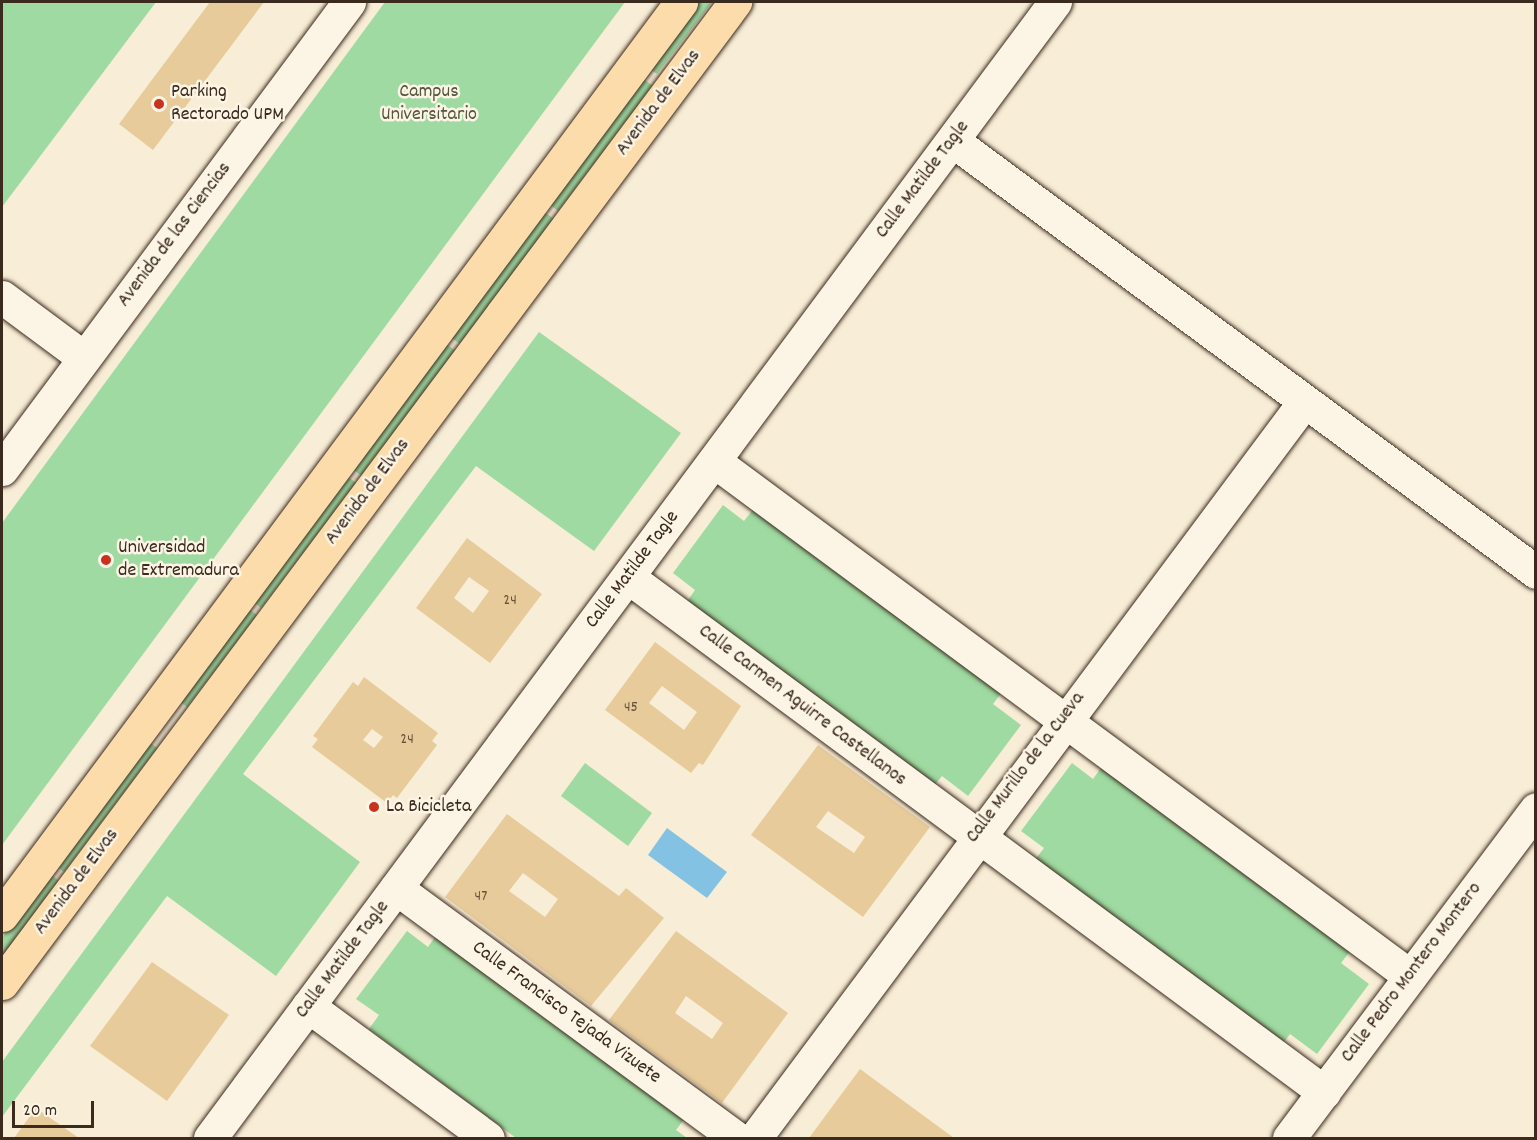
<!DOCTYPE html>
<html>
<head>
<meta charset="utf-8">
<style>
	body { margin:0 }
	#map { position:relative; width:1537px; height:1140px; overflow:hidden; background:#f8edd6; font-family:Dekko,sans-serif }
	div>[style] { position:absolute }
	.green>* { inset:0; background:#9edaa1 }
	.water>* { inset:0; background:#84c2e4 }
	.building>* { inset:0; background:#e7cb9b }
	.roads { filter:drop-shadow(0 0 2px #3b2a1e) drop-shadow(0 0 2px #3b2a1e) }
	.minor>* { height:33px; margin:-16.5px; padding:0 16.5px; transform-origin:16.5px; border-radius:16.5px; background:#fcf5e5 }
	.highway>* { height:33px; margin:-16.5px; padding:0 16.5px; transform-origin:16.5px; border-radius:16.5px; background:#fddcac }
	.dots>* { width:16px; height:16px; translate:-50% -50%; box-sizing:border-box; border:3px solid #fcf5e5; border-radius:50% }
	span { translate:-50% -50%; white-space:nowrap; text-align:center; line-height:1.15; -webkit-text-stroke:5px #fcf5e5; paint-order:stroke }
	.number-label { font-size:16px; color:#66523d }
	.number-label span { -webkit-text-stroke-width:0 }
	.poi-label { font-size:20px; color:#3b2a1e }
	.left { translate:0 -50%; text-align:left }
	.park-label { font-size:20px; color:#54563f }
	.street-label { font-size:20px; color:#3b2a1e }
	.frame { position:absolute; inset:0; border:3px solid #3b2a1e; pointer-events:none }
	.scale { position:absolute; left:12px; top:1101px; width:82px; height:27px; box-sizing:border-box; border:3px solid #3b2a1e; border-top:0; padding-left:8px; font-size:18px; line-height:21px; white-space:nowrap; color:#3b2a1e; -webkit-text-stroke:4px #fcf5e5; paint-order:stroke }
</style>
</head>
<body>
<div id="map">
	<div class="green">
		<i style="clip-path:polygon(2px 2px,156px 2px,2px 207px)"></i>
		<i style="clip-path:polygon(385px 2px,625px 2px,2px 845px,2px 523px)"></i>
		<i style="clip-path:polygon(697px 2px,712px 2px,657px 74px,647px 67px)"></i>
		<i style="clip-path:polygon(642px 78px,653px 86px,558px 211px,548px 203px)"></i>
		<i style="clip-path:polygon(543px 211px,554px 219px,460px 344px,449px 336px)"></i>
		<i style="clip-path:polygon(539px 332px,681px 433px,594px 551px,476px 466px,243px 774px,360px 862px,276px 976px,167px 896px,2px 1117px,2px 1062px)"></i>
		<i style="clip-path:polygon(445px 343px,456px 351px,362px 476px,352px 469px)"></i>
		<i style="clip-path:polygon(346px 475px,356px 483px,261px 608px,252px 600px)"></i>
		<i style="clip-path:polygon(723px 505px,744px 521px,755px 507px,1002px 692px,993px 704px,1021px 725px,968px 796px,942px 776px,933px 787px,686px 603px,695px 590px,673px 573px)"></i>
		<i style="clip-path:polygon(247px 608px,257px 615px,187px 707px,178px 700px)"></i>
		<i style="clip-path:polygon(148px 741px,157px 748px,64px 872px,55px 865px)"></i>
		<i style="clip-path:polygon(585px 763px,652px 813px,628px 846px,561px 796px)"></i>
		<i style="clip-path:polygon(1072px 763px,1093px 779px,1103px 765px,1351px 950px,1341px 963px,1369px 984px,1317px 1054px,1290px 1034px,1281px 1046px,1034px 861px,1044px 848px,1021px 831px)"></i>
		<i style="clip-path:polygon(50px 874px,59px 881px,2px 957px,2px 938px)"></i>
		<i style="clip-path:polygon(407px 931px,428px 947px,438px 933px,685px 1118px,676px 1130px,687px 1138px,516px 1138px,369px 1029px,379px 1015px,356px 999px)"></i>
	</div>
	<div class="water">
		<i style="clip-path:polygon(667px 828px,727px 872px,707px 898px,648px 855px)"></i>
	</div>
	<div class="building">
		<i style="clip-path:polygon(210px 2px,264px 2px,153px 150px,119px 124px)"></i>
		<i style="clip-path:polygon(evenodd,467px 538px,542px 594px,490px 663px,416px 608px,467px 538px,469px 577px,489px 591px,473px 613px,454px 598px,469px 577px)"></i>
		<i style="clip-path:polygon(evenodd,655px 642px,741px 706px,703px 765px,699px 763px,691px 773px,605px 710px,655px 642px,662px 686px,697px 712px,684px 730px,649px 703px,662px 686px)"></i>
		<i style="clip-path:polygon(evenodd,364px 677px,438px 733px,432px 741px,437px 745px,397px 798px,393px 795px,387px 803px,312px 747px,318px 739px,313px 736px,353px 682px,358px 686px,364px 677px,372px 729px,383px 737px,374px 748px,363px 740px,372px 729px)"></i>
		<i style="clip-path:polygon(evenodd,818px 745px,930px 827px,863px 917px,751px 835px,818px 745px,828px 811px,865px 837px,854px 853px,816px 827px,828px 811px)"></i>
		<i style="clip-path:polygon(evenodd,507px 814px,619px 896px,626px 888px,664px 918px,591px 1006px,445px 897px,507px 814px,523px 873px,558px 899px,545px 917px,509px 891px,523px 873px)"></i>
		<i style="clip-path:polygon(evenodd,676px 931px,788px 1013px,722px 1103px,609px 1020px,676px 931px,686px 996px,723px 1023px,712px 1039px,675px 1013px,686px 996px)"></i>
		<i style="clip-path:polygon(152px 962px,229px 1015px,167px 1101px,90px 1046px)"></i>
		<i style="clip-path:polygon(860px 1069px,954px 1138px,809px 1138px)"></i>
		<i style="clip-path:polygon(36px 1108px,79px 1138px,14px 1138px)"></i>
	</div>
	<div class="roads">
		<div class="minor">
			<i style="left:953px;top:141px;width:725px;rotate:36.47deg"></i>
			<i style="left:2px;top:297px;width:102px;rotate:36.6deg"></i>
			<i style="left:714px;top:461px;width:866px;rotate:36.5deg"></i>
			<i style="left:2px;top:469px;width:582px;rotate:-53.39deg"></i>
			<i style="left:628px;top:577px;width:866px;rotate:36.5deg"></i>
			<i style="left:396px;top:888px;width:422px;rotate:36.3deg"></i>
			<i style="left:308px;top:1006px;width:223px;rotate:36.3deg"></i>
			<i style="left:210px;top:1138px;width:1416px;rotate:-53.36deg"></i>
			<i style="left:755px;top:1138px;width:918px;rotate:-53.28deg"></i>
			<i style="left:1289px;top:1138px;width:411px;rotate:-53.1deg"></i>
		</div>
		<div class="highway">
			<i style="left:2px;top:915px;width:1138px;rotate:-53.36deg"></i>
			<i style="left:2px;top:983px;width:1225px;rotate:-53.23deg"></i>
		</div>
	</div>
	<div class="dots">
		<i style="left:159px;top:104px;background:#c8321e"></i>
		<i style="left:106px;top:560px;background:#c8321e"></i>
		<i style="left:374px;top:807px;background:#c8321e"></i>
	</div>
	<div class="number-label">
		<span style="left:510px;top:601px">24</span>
		<span style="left:631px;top:708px">45</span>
		<span style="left:407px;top:740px">24</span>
		<span style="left:481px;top:897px">47</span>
	</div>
	<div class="poi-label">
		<span class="left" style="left:171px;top:104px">Parking<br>Rectorado UPM</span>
		<span class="left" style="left:118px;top:560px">Universidad<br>de Extremadura</span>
		<span class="left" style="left:386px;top:807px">La Bicicleta</span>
	</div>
	<div class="park-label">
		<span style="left:429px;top:104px">Campus<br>Universitario</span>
	</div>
	<div class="street-label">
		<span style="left:659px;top:103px;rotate:-53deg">Avenida de Elvas</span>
		<span style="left:923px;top:180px;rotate:-53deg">Calle Matilde Tagle</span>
		<span style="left:175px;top:235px;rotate:-53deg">Avenida de las Ciencias</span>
		<span style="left:368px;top:492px;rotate:-53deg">Avenida de Elvas</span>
		<span style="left:633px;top:570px;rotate:-53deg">Calle Matilde Tagle</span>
		<span style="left:802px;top:706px;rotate:37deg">Calle Carmen Aguirre Castellanos</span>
		<span style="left:1026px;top:768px;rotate:-53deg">Calle Murillo de la Cueva</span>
		<span style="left:77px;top:882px;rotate:-53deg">Avenida de Elvas</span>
		<span style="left:343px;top:960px;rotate:-53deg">Calle Matilde Tagle</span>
		<span style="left:1412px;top:973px;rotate:-53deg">Calle Pedro Montero Montero</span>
		<span style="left:566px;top:1013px;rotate:36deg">Calle Francisco Tejada Vizuete</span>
	</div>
	<div class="frame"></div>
	<div class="scale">20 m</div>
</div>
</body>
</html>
